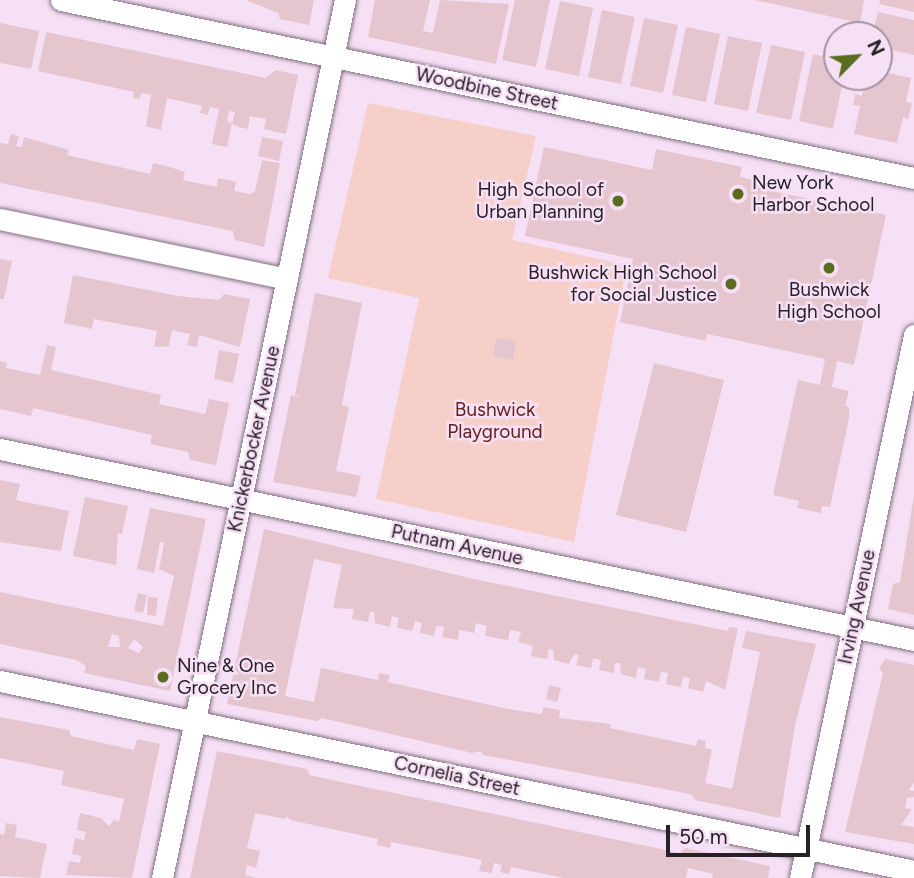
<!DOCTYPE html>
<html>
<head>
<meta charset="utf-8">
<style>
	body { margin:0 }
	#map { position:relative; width:914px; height:878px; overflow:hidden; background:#f6e0f5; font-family:Figtree,sans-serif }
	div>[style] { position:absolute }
	.green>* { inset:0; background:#f6cfc8 }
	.building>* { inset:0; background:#e5c6cf }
	.roads { filter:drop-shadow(0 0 2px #826f81) drop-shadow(0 0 2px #826f81) }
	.minor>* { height:21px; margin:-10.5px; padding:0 10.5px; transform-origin:10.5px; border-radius:10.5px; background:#fff }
	.dots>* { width:19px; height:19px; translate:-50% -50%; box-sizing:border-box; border:4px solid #f6e0f5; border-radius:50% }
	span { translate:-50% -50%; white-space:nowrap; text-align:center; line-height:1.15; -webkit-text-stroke:5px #f6e0f5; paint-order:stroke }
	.street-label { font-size:19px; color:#282027 }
	.poi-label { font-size:19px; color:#282027 }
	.left { translate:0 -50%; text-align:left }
	.right { translate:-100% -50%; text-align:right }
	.park-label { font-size:19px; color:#682119 }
	.north { position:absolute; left:823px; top:21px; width:70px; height:70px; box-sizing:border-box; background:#f6e0f5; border:2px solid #a493a3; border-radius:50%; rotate:65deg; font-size:19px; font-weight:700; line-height:28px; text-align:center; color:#282027 }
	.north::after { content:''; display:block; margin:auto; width:24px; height:32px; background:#596d1c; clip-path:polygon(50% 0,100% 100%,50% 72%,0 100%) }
	.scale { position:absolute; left:666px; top:825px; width:144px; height:32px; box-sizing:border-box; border:4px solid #282027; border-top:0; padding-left:9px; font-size:21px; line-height:24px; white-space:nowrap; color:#282027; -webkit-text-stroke:5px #f6e0f5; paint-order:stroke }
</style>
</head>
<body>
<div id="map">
	<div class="green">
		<i style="clip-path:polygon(368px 103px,536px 136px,512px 240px,627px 265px,574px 542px,376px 499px,419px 298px,328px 278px)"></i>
	</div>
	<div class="building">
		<i style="clip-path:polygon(246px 0,314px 0,309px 25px,280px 19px,278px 13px)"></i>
		<i style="clip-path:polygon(375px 0,430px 0,423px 31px,433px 33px,440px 0,509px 4px,496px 64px,368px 37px)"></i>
		<i style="clip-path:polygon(515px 0,550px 0,536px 67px,502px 60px)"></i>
		<i style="clip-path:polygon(755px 0,864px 0,860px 23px)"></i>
		<i style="clip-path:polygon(880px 0,914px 0,914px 12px,879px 4px)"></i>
		<i style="clip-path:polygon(560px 1px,593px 8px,579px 76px,545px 69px)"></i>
		<i style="clip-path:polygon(602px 10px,635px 17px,621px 84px,588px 77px)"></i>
		<i style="clip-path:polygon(878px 12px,914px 20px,914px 55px,879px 47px,879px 35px,872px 35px)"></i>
		<i style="clip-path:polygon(644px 18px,678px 25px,663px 93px,630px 86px)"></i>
		<i style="clip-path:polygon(0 23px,39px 31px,31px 69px,0 63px)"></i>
		<i style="clip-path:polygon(686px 27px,720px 34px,706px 102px,672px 95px)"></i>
		<i style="clip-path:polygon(46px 32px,265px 78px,276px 70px,298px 75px,286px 134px,264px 129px,266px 119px,250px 116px,248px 129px,239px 127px,232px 124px,235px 112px,229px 111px,227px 122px,232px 123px,227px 147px,212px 144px,219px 109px,210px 107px,208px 115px,200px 113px,202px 106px,167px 98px,161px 130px,146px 126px,151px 95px,141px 93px,140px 99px,133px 98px,134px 92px,38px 71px)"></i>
		<i style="clip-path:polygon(728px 36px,762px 43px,748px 111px,714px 104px)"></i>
		<i style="clip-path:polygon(771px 45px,805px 52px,791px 120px,756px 113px)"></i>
		<i style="clip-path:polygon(813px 54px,837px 59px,837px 77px,844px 77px,833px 129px,799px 121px)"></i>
		<i style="clip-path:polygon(879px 71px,911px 78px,906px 102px,912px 103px,908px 119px,903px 117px,897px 143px,854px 134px,860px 106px,853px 105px,855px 94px,862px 96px,866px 77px,879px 77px)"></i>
		<i style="clip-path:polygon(11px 134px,19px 136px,16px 146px,22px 147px,24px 137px,69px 150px,67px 155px,150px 174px,153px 163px,170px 167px,185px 172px,183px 180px,217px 187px,218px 178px,236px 182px,234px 191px,250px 194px,255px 191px,262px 160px,280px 163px,264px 247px,235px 240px,233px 231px,0 183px,0 143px,8px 144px)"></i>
		<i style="clip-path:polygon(262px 137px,283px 141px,279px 161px,258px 156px)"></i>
		<i style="clip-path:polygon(544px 147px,652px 170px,656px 149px,742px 167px,740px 177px,765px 182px,763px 189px,886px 215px,854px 365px,837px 361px,832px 387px,849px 391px,845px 406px,849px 407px,849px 418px,830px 507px,822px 506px,821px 513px,797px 508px,799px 501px,773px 495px,798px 380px,820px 385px,825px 359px,707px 334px,706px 341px,620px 322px,633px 259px,525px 236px)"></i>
		<i style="clip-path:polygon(0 259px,12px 261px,4px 299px,0 299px)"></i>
		<i style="clip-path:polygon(73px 275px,178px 296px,219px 300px,224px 294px,250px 299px,240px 347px,199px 335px,197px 347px,187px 345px,190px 334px,172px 330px,169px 346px,158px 347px,154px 346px,157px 331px,94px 319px,92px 329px,64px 323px)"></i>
		<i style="clip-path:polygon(315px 293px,362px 303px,345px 389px,342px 405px,349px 407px,336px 471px,361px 476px,356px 497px,273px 482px,291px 395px,304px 398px,295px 395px)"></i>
		<i style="clip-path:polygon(497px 337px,516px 341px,513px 360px,493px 356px)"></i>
		<i style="clip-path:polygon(47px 345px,56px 347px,51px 370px,161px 395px,159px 404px,205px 414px,209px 399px,229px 403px,216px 465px,190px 460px,188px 452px,150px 444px,152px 435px,33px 408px,31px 416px,0 409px,0 361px,7px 363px,6px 368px,40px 375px)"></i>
		<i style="clip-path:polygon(219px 350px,239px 354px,233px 383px,214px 379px)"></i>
		<i style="clip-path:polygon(654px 363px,724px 380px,686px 532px,616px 515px)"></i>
		<i style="clip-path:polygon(0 480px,20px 484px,16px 500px,69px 511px,61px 551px,0 542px)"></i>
		<i style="clip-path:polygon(914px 495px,914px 615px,888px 609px,893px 584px,900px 582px)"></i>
		<i style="clip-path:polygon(85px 497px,128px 506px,122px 534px,118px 533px,116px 565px,73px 556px)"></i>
		<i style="clip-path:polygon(evenodd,150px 508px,206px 519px,170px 691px,84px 673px,86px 666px,76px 660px,0 644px,0 592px,163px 626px,174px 576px,159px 569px,164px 543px,160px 542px,154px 573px,137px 569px,150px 508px,112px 634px,119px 636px,120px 647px,108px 647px,112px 634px,150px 508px,134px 639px,143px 647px,139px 653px,128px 648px,134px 639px)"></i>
		<i style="clip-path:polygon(264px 529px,474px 579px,728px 631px,729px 627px,738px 628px,725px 690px,706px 681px,703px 692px,688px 688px,690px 678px,683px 677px,681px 687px,666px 684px,668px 673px,661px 672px,659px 682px,644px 679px,646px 669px,638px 667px,636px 678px,621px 674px,620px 663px,615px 663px,614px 673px,599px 670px,601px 660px,593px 658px,591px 668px,576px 665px,579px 655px,574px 654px,569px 664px,554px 660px,553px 650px,549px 649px,547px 659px,531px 656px,533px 646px,518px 642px,521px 632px,510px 630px,508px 640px,485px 636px,487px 626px,476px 623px,474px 633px,459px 630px,458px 640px,442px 637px,444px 627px,440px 626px,436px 626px,434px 636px,420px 633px,422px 623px,415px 621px,412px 631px,397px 628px,399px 618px,392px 616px,390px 627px,375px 623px,374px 612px,370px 612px,368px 622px,352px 619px,354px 609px,333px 608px,342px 565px,314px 559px,285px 696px,314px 702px,321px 668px,378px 680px,379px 673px,390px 675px,388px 682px,508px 709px,542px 714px,543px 707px,560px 710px,559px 718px,611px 724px,610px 728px,696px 746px,698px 739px,706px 741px,705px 748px,712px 750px,705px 783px,732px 789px,760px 652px,742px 648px,746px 631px,816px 644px,795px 725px,780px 818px,695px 800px,692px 795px,680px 792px,483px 755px,481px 751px,472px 753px,322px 718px,317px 721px,227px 704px)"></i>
		<i style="clip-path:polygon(138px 593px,147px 595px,143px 613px,134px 611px)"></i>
		<i style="clip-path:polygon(148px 597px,158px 598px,156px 616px,147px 615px)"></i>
		<i style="clip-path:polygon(885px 659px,914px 665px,914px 782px,909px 790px,914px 791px,914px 797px,907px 798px,905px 808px,912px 809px,901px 825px,914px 827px,914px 844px,845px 832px,883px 673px,879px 669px)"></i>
		<i style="clip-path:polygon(549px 685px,561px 688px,557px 702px,546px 699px)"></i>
		<i style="clip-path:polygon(0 717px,69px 730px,71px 736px,134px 750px,137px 739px,160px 744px,132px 878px,66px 875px,69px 861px,80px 863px,81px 856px,72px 854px,75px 838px,84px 840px,86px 832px,77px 830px,80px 813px,101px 818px,109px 826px,114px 820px,119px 822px,124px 799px,61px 785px,64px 771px,0 758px)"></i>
		<i style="clip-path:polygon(217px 751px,307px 769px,310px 775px,327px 779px,680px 853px,685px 848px,770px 866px,768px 878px,712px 878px,713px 874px,688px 868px,686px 878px,564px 878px,511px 867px,509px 874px,500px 872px,502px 865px,494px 863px,492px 873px,479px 871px,482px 860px,391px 842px,390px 848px,377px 845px,378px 839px,290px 820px,287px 816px,286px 819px,255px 813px,247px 848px,260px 851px,256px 868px,247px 865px,245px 875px,256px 878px,190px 878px)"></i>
		<i style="clip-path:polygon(6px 823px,17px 825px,15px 837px,47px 844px,40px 878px,0 876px,0 834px,4px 835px)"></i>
	</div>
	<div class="roads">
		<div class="minor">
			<i style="left:61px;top:0;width:871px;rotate:11.79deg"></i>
			<i style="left:0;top:219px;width:293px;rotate:11.8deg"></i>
			<i style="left:0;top:449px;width:934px;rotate:11.8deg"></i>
			<i style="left:0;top:681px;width:934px;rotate:11.74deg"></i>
			<i style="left:162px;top:878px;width:897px;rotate:-78.23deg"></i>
			<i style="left:800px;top:878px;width:555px;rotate:-78.14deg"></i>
		</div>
	</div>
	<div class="dots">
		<i style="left:738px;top:194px;background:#596d1c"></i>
		<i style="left:618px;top:201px;background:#596d1c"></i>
		<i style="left:829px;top:268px;background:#596d1c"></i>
		<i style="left:731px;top:284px;background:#596d1c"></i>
		<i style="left:163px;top:677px;background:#596d1c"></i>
	</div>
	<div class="street-label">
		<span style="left:487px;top:89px;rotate:12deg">Woodbine Street</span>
		<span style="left:254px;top:439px;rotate:-78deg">Knickerbocker Avenue</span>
		<span style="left:457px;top:545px;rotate:12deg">Putnam Avenue</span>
		<span style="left:857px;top:607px;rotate:-78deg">Irving Avenue</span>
		<span style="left:457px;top:776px;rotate:12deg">Cornelia Street</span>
	</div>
	<div class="poi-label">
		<span class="left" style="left:752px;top:194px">New York<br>Harbor School</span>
		<span class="right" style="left:604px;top:201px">High School of<br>Urban Planning</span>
		<span class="right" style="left:717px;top:284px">Bushwick High School<br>for Social Justice</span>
		<span style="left:829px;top:301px">Bushwick<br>High School</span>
		<span class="left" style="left:177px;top:677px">Nine &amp; One<br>Grocery Inc</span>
	</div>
	<div class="park-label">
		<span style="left:495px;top:421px">Bushwick<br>Playground</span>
	</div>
	<div class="north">N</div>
	<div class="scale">50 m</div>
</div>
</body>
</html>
